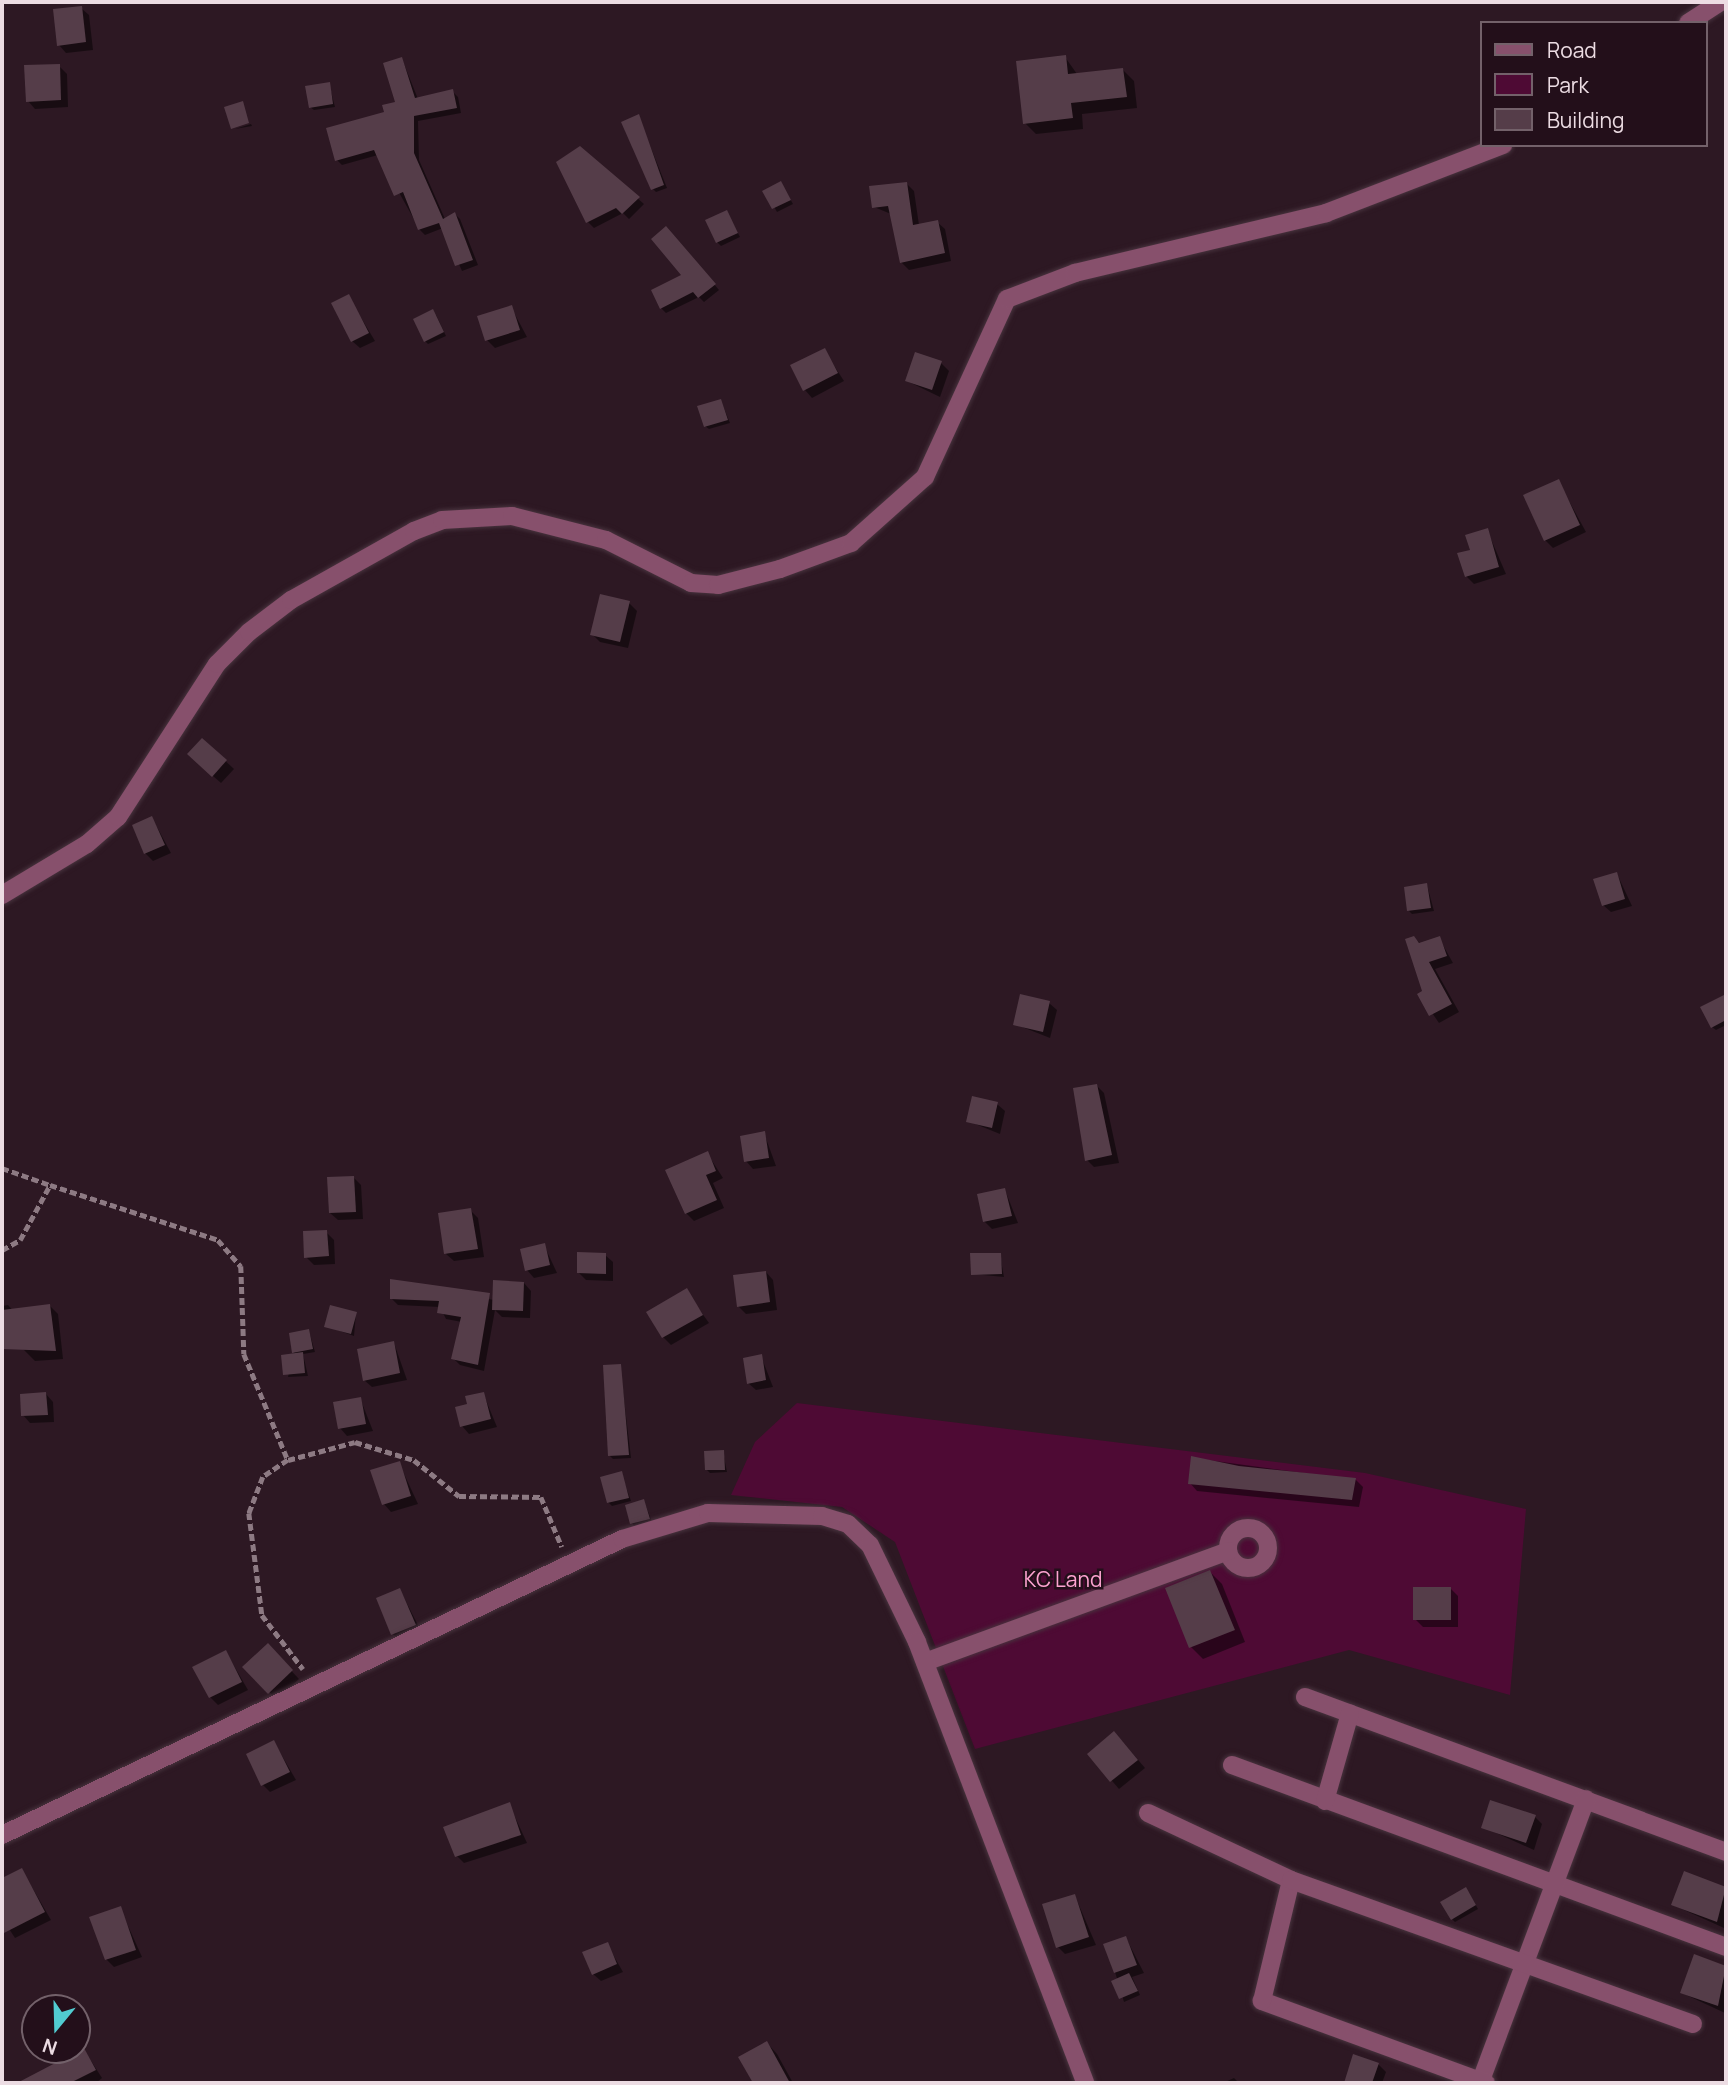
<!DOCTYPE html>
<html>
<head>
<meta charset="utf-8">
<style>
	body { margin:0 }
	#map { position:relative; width:1728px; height:2085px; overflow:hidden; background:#2d1823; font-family:Manrope,sans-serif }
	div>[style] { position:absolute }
	.green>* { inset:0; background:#4e0a34 }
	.shadow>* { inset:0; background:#0007 }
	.building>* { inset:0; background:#553d49 }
	.path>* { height:4.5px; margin-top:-2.25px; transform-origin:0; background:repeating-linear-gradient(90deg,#8d7a83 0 7px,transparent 0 10.5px) }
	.roads { filter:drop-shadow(0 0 2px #48333e) drop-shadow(0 0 2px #48333e) }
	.minor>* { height:18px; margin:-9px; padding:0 9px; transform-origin:9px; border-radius:9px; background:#87506c }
	.minor>.ring { margin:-9px; padding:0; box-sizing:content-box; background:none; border:18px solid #87506c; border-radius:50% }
	span { translate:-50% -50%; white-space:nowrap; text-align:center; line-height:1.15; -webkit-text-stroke:5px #230f1a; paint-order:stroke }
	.park-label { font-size:21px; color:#fea3d1 }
	.frame { position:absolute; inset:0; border:4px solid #ecdce3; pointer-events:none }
	.legend { position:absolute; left:1480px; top:21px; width:228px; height:126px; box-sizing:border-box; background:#230f1a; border:2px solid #73616a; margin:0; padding:9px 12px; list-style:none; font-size:21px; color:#ecdce3 }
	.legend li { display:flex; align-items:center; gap:14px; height:35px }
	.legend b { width:35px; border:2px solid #73616a }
	.north { position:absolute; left:21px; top:1994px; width:70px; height:70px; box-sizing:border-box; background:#230f1a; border:2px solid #73616a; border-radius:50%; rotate:199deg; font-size:19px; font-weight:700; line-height:28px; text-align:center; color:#ecdce3 }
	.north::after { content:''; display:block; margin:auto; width:24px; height:32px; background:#51ccd1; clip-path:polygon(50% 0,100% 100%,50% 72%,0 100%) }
</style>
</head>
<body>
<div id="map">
	<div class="green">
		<i style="clip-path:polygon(797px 1403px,1365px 1473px,1526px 1509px,1510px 1695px,1349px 1650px,975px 1749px,895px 1542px,842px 1507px,731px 1495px,755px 1442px)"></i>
	</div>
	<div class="shadow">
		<i style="clip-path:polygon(81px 8px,89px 15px,93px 50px,66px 53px,59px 45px)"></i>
		<i style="clip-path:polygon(1065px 57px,1077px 74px,1123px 70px,1134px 81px,1137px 108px,1082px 114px,1083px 129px,1036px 134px,1025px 123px)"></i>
		<i style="clip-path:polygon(402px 59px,418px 99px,452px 91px,458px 97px,461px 113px,418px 121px,419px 160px,445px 219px,455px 214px,460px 219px,478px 265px,462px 271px,443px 228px,425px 235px,420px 230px,378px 155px,342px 165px,337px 160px,398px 103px)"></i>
		<i style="clip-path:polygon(59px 66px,67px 74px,68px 107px,35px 109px,28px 101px)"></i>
		<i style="clip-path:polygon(329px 84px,335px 107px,314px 110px,310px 107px)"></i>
		<i style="clip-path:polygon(638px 116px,667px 188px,656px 192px,653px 189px)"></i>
		<i style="clip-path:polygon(251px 124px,252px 126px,235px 129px)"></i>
		<i style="clip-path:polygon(580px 148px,644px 204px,629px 219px,623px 213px,594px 228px,588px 222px)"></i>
		<i style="clip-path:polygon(781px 183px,793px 204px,777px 212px,765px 191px)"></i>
		<i style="clip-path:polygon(907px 184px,914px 191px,919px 225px,937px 222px,945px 229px,951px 261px,909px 270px,901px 262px,891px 214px,874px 207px)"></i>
		<i style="clip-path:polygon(727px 212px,740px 237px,721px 246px,717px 242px)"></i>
		<i style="clip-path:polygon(671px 233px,719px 290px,704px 302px,699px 297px,666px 313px,661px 308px,684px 276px)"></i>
		<i style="clip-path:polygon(348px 296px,375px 341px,360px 348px,352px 341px)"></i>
		<i style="clip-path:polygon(511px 307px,527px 337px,495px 348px,487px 340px)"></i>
		<i style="clip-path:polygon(436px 315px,446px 336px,428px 344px,425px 341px)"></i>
		<i style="clip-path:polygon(824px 350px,844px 381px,812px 398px,805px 390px)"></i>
		<i style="clip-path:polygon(941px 363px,949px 371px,940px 397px,907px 381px)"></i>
		<i style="clip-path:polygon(721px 401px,730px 423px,709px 429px,705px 426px)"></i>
		<i style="clip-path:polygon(1558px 481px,1586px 532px,1553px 548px,1545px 540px)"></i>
		<i style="clip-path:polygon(1487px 530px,1506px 574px,1474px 584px,1466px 576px,1472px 551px)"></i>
		<i style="clip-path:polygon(629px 603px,637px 611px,628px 648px,600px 642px,592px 634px)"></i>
		<i style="clip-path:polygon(203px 740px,234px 769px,221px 783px,197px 762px)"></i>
		<i style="clip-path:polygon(152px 818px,171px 853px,153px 861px,145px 853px)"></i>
		<i style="clip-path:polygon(1617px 874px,1632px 906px,1611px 912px,1603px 905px)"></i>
		<i style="clip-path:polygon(1427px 885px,1434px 911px,1412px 914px,1409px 911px)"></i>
		<i style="clip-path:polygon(1414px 938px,1421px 944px,1439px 938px,1453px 963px,1435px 969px,1459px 1012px,1439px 1023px,1419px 994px,1424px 991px)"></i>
		<i style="clip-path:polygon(1724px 1001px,1726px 1025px,1716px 1030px,1712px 1027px)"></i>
		<i style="clip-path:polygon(1049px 1003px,1057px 1010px,1050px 1038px,1015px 1024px)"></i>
		<i style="clip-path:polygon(1097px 1086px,1104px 1093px,1119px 1163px,1094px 1167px,1087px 1160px)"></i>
		<i style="clip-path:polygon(997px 1104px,1005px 1111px,1000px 1134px,968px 1121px)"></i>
		<i style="clip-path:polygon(764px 1133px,776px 1166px,753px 1169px,746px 1161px)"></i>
		<i style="clip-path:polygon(707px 1153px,723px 1178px,713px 1183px,724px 1208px,694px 1221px,686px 1213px)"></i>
		<i style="clip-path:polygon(353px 1177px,361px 1185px,363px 1219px,338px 1220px,330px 1213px)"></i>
		<i style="clip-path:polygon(1005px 1190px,1018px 1223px,992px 1229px,984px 1221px)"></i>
		<i style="clip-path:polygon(470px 1210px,478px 1218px,484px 1257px,454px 1261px,446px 1254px)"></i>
		<i style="clip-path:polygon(326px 1232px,334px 1240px,335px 1264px,314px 1265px,306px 1257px)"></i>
		<i style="clip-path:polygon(544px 1245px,557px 1273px,534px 1278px,527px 1270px)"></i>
		<i style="clip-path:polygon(605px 1255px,613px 1262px,613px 1281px,586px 1280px,579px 1273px)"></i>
		<i style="clip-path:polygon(1000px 1255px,1004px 1277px,973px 1274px)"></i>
		<i style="clip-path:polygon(766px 1272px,773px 1280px,777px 1310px,746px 1314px,738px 1306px)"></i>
		<i style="clip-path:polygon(392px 1281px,494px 1300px,524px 1283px,531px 1291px,530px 1318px,502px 1317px,495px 1310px,484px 1371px,460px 1365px,453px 1358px,462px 1322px,446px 1319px,440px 1307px,398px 1305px,391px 1298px)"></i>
		<i style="clip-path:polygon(686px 1291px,709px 1323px,671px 1345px,663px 1337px)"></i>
		<i style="clip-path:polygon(8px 1305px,15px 1313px,2px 1356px,2px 1306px)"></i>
		<i style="clip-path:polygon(50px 1306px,58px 1314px,63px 1359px,35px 1361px,20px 1346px)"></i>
		<i style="clip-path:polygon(356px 1313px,354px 1336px,326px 1326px)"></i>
		<i style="clip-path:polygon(309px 1331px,315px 1352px,303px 1354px,308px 1376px,288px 1377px,294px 1352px)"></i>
		<i style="clip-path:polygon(394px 1343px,407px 1380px,372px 1387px,364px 1380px)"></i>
		<i style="clip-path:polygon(761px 1356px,773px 1387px,756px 1390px,748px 1383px)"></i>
		<i style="clip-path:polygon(620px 1366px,631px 1458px,613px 1459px,610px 1456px)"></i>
		<i style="clip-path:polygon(483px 1393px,497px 1427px,469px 1434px,462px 1426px)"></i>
		<i style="clip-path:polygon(46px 1394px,53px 1402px,54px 1422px,30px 1423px,23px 1415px)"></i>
		<i style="clip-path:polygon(360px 1398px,373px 1431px,347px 1436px,340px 1428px)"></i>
		<i style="clip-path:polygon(723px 1452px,727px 1472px,710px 1473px,706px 1469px)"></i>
		<i style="clip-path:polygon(1193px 1458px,1356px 1480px,1363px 1487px,1359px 1507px,1197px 1491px,1190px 1483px)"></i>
		<i style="clip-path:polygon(399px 1463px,418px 1504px,391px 1512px,384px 1504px)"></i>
		<i style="clip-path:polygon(621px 1473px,631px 1501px,612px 1506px,608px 1502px)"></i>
		<i style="clip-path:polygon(644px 1501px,652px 1522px,635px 1527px,632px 1523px)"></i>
		<i style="clip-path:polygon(1210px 1572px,1222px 1584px,1245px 1642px,1203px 1659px,1191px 1647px)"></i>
		<i style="clip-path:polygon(1450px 1588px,1458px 1596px,1458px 1627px,1423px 1627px,1415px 1619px)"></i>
		<i style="clip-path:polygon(400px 1590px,422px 1633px,401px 1642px,393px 1634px)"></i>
		<i style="clip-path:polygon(268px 1646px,299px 1679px,277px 1700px,245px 1667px)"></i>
		<i style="clip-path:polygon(226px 1652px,248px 1690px,218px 1705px,210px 1697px)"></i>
		<i style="clip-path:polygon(1122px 1741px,1145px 1768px,1119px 1789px,1089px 1754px)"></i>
		<i style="clip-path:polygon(274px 1742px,296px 1780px,270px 1792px,262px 1784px)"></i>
		<i style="clip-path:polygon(509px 1804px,527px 1843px,464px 1863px,457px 1856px)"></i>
		<i style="clip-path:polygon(1535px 1817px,1542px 1824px,1534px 1850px,1483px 1827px)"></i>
		<i style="clip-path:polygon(22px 1870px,51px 1920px,15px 1938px,2px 1918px,2px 1880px)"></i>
		<i style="clip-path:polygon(1685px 1874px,1726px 1889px,1724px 1928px,1673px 1905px)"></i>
		<i style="clip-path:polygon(1469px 1893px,1478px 1909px,1455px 1922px,1452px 1919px)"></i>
		<i style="clip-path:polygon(1075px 1896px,1096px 1945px,1065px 1954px,1058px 1947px)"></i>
		<i style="clip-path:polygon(120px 1908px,142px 1957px,114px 1967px,106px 1959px)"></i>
		<i style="clip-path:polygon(1126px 1938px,1144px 1973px,1132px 1977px,1140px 1995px,1124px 2002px,1115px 1972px)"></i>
		<i style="clip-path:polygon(607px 1944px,623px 1972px,601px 1981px,593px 1974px)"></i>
		<i style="clip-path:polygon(1695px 1956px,1726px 1967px,1725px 2013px,1682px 1993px)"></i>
		<i style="clip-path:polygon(767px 2043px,777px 2054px,793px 2083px,755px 2083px,740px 2057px)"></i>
		<i style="clip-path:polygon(84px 2050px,102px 2078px,96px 2083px,20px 2083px)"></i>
		<i style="clip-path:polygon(1378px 2064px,1386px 2072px,1382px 2083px,1347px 2082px)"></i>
		<i style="clip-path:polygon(1234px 2078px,1239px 2083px,1223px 2083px)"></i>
	</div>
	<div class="building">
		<i style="clip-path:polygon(82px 6px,86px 42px,57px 46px,53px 9px)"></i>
		<i style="clip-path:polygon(1066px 55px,1068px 74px,1123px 68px,1127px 97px,1071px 103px,1073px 118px,1023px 124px,1016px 61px)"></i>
		<i style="clip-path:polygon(402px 57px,415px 98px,453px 89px,457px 108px,414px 116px,414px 153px,443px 219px,455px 212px,473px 260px,455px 266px,439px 223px,418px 230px,403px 192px,394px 196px,374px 150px,335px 161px,326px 128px,384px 112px,382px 105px,395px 102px,383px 63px)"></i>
		<i style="clip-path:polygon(60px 64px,61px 100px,26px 102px,24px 65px)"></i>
		<i style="clip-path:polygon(330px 82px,333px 104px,309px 108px,305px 86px)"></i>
		<i style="clip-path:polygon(243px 101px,249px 123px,231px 129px,224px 107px)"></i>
		<i style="clip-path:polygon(639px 114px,664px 185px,651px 190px,621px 122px)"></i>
		<i style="clip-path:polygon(580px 146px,640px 197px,622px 214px,616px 208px,586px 223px,556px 162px)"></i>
		<i style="clip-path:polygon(781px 181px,791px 200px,772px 209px,762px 191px)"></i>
		<i style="clip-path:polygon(907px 182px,913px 225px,938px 220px,945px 253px,900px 263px,888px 206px,872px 208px,869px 186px)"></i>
		<i style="clip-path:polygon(727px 210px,738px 233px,716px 243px,705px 220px)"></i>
		<i style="clip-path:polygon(666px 226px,716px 284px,698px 298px,693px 292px,660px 309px,651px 290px,681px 275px,651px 239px)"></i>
		<i style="clip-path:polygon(349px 294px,369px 333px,351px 342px,331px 303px)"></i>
		<i style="clip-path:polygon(512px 305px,520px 330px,485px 341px,477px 316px)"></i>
		<i style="clip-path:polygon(433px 309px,444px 332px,424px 342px,413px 319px)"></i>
		<i style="clip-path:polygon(825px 348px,838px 373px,803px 391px,790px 365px)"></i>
		<i style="clip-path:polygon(915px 352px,942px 361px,932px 390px,905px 381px)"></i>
		<i style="clip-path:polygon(721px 399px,728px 420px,704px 427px,697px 406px)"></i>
		<i style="clip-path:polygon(1559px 479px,1580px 525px,1544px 541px,1523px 495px)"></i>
		<i style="clip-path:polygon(1488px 528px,1499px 567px,1465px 577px,1457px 553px,1470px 550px,1465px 535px)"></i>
		<i style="clip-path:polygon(600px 594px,630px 601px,620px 642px,590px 635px)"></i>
		<i style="clip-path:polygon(202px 738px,227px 760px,212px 777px,187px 754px)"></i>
		<i style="clip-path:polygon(152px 816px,165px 845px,144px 854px,132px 825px)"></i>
		<i style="clip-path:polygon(1617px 872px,1625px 899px,1602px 906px,1593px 879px)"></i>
		<i style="clip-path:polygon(1427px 883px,1431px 908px,1407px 911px,1404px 887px)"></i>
		<i style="clip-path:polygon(1414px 936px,1419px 943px,1440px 936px,1447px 956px,1429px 962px,1452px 1004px,1429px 1016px,1417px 994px,1422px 991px,1405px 939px)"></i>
		<i style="clip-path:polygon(1020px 994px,1050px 1001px,1043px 1032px,1013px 1025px)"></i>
		<i style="clip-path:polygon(1726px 994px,1726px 1020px,1711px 1028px,1700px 1007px)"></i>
		<i style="clip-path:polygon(1097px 1084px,1112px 1155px,1085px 1161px,1073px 1088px)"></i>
		<i style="clip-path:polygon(972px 1096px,998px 1102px,992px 1128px,966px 1122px)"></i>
		<i style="clip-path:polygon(765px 1131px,769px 1158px,744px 1162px,740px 1136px)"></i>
		<i style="clip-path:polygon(708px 1151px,716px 1171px,706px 1175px,717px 1200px,685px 1214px,665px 1170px)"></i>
		<i style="clip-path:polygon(354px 1176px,356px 1212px,329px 1213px,327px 1177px)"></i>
		<i style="clip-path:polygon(1005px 1188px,1012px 1216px,983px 1222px,977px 1194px)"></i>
		<i style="clip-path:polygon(471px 1208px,478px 1249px,444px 1254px,438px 1213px)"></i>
		<i style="clip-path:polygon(327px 1230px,329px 1256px,304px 1258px,303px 1231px)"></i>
		<i style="clip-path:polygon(545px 1243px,550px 1265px,525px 1271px,520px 1249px)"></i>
		<i style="clip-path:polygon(577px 1252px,606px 1253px,606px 1274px,577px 1273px)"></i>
		<i style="clip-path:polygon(970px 1253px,1001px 1253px,1002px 1274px,971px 1275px)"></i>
		<i style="clip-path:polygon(766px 1271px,770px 1302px,737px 1307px,733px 1275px)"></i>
		<i style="clip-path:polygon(390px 1279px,490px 1293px,478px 1365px,451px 1359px,461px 1317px,437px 1313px,439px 1301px,390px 1299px)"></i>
		<i style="clip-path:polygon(493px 1280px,524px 1282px,523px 1311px,492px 1310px)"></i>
		<i style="clip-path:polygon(687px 1288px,703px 1315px,662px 1338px,646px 1312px)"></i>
		<i style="clip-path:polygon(50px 1304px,56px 1351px,2px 1349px,2px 1310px)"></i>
		<i style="clip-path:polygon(330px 1305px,357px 1312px,351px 1334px,324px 1327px)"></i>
		<i style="clip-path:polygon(309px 1329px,313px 1349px,292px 1353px,289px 1333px)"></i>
		<i style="clip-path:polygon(394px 1341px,400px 1373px,363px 1381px,357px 1349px)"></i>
		<i style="clip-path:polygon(303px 1352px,305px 1373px,283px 1375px,281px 1355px)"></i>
		<i style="clip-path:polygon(762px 1354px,766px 1380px,747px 1384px,743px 1358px)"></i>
		<i style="clip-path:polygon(621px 1364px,629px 1455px,608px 1456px,603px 1365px)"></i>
		<i style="clip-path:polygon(46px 1392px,48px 1415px,21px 1416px,20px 1394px)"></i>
		<i style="clip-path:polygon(484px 1392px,491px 1419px,460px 1427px,455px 1407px,467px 1404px,465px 1396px)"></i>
		<i style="clip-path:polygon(361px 1397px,366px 1424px,338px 1429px,333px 1402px)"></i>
		<i style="clip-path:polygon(724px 1450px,725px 1470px,705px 1470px,704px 1451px)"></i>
		<i style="clip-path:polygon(1191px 1456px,1239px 1466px,1356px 1478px,1352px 1500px,1188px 1484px)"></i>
		<i style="clip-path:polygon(400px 1461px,411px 1496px,382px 1505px,370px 1470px)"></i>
		<i style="clip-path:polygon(622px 1471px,629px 1498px,607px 1503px,600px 1477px)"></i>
		<i style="clip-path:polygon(644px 1499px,650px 1519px,630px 1524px,625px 1505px)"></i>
		<i style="clip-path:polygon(1210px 1570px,1235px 1630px,1189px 1648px,1165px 1588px)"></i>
		<i style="clip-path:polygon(1413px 1587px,1451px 1587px,1451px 1620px,1413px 1620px)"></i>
		<i style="clip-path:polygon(400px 1588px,416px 1625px,391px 1635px,376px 1598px)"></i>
		<i style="clip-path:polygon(268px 1643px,293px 1670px,268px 1694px,242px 1667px)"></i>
		<i style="clip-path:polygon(226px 1650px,242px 1682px,209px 1698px,192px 1667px)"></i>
		<i style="clip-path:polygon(1114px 1731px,1138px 1760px,1110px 1782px,1087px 1754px)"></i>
		<i style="clip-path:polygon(274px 1740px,290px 1772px,261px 1786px,246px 1754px)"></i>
		<i style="clip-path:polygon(1490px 1800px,1536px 1815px,1526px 1843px,1481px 1828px)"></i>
		<i style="clip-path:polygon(510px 1802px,521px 1835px,455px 1857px,443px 1827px)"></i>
		<i style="clip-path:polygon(22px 1868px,45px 1912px,2px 1934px,2px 1878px)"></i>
		<i style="clip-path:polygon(1684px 1871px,1726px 1887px,1717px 1922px,1671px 1905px)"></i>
		<i style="clip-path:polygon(1466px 1887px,1476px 1905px,1451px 1920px,1440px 1902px)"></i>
		<i style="clip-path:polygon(1075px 1894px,1089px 1937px,1056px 1948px,1042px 1904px)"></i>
		<i style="clip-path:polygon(121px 1906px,136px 1950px,105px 1960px,89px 1917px)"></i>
		<i style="clip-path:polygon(1126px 1936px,1137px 1965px,1114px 1973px,1103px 1944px)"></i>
		<i style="clip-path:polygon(608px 1942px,617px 1964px,592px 1975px,582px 1952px)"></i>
		<i style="clip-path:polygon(1694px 1954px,1726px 1966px,1718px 2006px,1680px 1993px)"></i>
		<i style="clip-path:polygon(1129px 1973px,1138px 1991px,1119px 1999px,1111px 1981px)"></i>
		<i style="clip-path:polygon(767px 2041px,790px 2083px,753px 2083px,738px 2057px)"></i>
		<i style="clip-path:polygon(84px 2048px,96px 2070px,70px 2083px,17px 2083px)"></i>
		<i style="clip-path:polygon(1353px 2054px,1379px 2063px,1372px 2083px,1344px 2083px)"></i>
	</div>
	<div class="path">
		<i style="left:2px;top:1168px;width:51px;rotate:19.5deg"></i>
		<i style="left:2px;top:1250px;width:21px;rotate:-29deg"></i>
		<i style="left:20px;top:1240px;width:63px;rotate:-61.4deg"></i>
		<i style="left:50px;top:1185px;width:177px;rotate:18.1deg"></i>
		<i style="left:218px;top:1240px;width:35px;rotate:49deg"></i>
		<i style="left:241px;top:1266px;width:88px;rotate:88deg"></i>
		<i style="left:244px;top:1354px;width:115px;rotate:67.5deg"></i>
		<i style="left:288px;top:1460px;width:30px;rotate:146deg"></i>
		<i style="left:263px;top:1477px;width:39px;rotate:111deg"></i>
		<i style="left:249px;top:1513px;width:103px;rotate:82.7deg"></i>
		<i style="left:262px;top:1615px;width:68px;rotate:52.8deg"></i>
		<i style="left:288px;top:1460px;width:69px;rotate:-15deg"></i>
		<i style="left:355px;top:1442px;width:62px;rotate:17deg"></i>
		<i style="left:414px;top:1460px;width:58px;rotate:38.7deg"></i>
		<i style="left:459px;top:1496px;width:82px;rotate:0.7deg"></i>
		<i style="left:541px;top:1497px;width:54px;rotate:67.2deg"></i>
	</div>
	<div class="roads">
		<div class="minor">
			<i style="left:1688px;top:23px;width:38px;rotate:-33deg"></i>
			<i style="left:2px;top:895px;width:99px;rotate:-31deg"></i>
			<i style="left:87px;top:844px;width:41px;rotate:-41.1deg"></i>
			<i style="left:118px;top:817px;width:182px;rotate:-57.1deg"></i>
			<i style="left:217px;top:664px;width:45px;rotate:-45deg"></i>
			<i style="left:249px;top:632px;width:53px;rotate:-37.3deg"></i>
			<i style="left:291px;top:600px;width:141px;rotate:-29.3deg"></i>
			<i style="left:414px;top:531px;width:30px;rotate:-21deg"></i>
			<i style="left:442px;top:520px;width:70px;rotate:-3.3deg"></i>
			<i style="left:512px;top:516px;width:97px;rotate:14.3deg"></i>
			<i style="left:606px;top:540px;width:95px;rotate:26.8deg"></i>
			<i style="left:691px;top:583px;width:27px;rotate:4deg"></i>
			<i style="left:718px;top:585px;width:64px;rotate:-14.5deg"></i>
			<i style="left:780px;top:569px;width:76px;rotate:-20.1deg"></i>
			<i style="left:851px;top:543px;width:99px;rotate:-41.7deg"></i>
			<i style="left:925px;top:477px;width:196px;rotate:-65.3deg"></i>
			<i style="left:1007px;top:299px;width:73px;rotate:-20.9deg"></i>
			<i style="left:1075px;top:273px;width:258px;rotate:-13.4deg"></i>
			<i style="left:1326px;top:213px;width:190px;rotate:-21deg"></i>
			<i class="ring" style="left:1228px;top:1528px;width:22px;height:22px"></i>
			<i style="left:925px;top:1662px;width:323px;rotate:-20.1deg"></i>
			<i style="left:1305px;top:1697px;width:449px;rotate:20.2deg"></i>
			<i style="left:1232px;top:1765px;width:526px;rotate:20.22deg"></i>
			<i style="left:1325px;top:1801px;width:91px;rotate:-74.1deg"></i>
			<i style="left:1148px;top:1813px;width:158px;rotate:25.1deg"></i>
			<i style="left:2px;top:1835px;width:687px;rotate:-25.52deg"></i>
			<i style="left:622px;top:1539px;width:90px;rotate:-16.8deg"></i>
			<i style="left:708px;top:1513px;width:114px;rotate:1.5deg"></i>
			<i style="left:822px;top:1516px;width:27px;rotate:17deg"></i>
			<i style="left:848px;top:1524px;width:30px;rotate:44deg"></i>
			<i style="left:870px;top:1545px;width:108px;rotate:64.1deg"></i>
			<i style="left:917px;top:1642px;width:472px;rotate:69.1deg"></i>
			<i style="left:1480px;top:2083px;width:303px;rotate:-69.5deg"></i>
			<i style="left:1486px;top:2083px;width:239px;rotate:-159.9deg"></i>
			<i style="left:1262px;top:2001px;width:124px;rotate:-76.5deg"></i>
			<i style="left:1291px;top:1880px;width:427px;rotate:19.7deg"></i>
		</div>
	</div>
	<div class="park-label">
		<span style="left:1063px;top:1579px">KC Land</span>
	</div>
	<div class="frame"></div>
	<ul class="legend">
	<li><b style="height:9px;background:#87506c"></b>Road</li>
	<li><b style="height:19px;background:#4e0a34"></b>Park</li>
	<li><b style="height:19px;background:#553d49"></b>Building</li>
	</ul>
	<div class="north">N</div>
</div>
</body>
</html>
